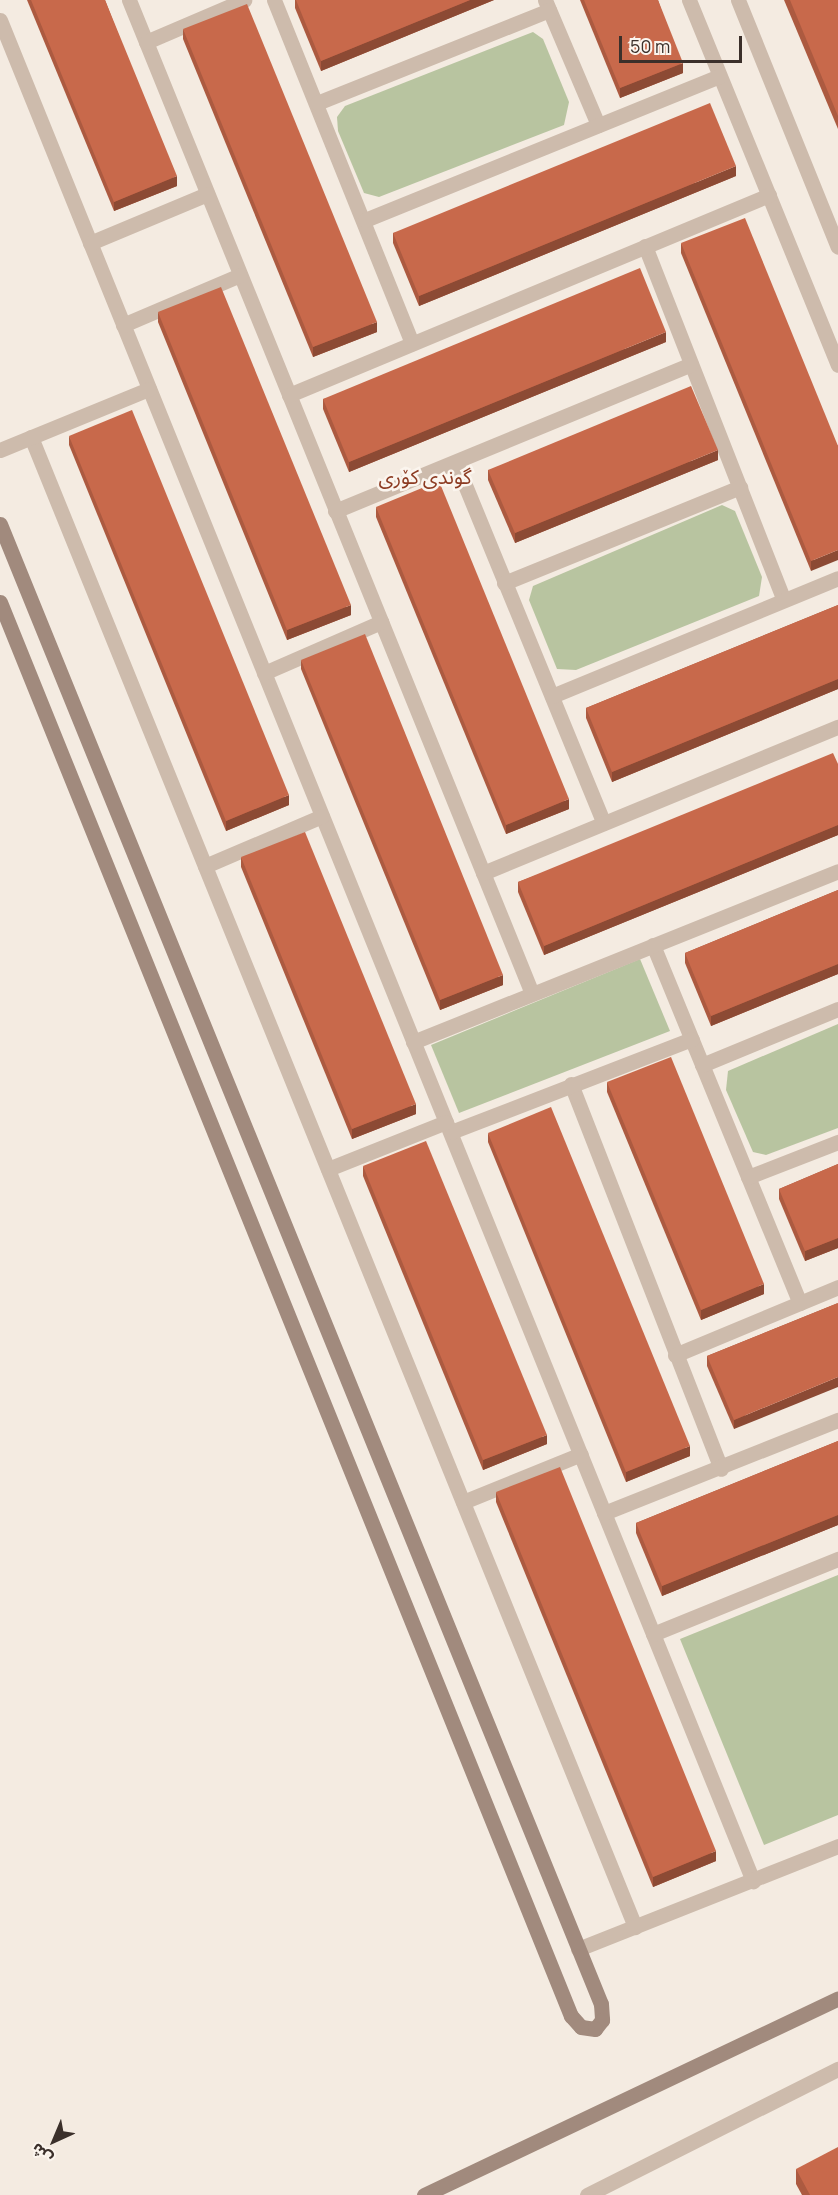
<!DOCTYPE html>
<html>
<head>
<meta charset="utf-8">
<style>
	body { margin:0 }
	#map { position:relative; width:838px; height:2195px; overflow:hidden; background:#f4ebe1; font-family:Manrope,"Noto Sans Arabic",sans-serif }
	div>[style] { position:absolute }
	.green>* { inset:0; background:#b8c4a0 }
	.street>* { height:15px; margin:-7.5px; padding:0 7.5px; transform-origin:7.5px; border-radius:7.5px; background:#cdbbac }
	.secondary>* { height:15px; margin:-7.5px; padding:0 7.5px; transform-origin:7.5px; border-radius:7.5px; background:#a18a7d }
	.wall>* { inset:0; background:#ac5a40 }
	.shaded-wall>* { inset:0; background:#8c4a34 }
	.building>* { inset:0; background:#c8694b }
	span { translate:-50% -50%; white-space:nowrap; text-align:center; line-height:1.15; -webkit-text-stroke:5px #fbf5ee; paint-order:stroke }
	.neighbourhood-label { font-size:20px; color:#8c3b22 }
	.north { position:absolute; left:24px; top:2111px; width:60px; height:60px; -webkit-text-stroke:4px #fbf5ee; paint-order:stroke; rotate:224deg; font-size:16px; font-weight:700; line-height:24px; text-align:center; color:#3b302b }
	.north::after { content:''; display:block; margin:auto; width:21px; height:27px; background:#3b302b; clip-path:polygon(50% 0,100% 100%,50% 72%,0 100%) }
	.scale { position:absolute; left:619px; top:36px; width:123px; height:27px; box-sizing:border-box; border:3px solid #3b302b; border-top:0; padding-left:8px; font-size:18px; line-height:21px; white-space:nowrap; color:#3b302b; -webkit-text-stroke:4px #fbf5ee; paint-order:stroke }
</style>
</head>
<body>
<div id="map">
	<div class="green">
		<i style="clip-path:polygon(533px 32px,543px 39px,569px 102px,564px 125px,379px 197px,364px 193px,338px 131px,337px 117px,345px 106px)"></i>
		<i style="clip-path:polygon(722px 505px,735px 511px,762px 577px,759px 596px,576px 670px,557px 669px,529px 600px,533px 586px)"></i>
		<i style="clip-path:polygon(640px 959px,670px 1031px,459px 1113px,431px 1045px)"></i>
		<i style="clip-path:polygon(838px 1024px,838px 1128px,766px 1155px,753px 1152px,726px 1090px,728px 1071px)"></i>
		<i style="clip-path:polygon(838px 1575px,838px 1815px,764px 1845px,680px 1639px)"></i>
	</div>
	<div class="street">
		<i style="left:129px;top:0;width:1069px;rotate:67.92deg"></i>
		<i style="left:274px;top:0;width:370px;rotate:68.1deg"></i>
		<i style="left:545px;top:0;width:136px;rotate:67deg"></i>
		<i style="left:689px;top:0;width:394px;rotate:67.8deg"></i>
		<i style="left:738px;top:0;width:266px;rotate:68deg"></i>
		<i style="left:0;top:20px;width:2008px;rotate:67.97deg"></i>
		<i style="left:146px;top:42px;width:107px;rotate:-23.2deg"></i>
		<i style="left:317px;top:103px;width:250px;rotate:-21.8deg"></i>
		<i style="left:365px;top:220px;width:382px;rotate:-22.1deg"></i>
		<i style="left:90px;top:243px;width:127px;rotate:-22.7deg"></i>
		<i style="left:645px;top:246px;width:380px;rotate:68.6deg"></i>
		<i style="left:123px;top:325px;width:127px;rotate:-23.1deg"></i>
		<i style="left:289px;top:395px;width:520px;rotate:-22.62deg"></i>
		<i style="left:31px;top:437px;width:1608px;rotate:67.93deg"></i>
		<i style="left:0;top:450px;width:161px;rotate:-22.3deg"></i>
		<i style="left:456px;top:463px;width:389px;rotate:67.7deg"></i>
		<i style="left:335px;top:511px;width:385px;rotate:-22.4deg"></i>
		<i style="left:504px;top:583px;width:255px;rotate:-22.1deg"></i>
		<i style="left:264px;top:673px;width:128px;rotate:-23.6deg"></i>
		<i style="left:552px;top:696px;width:309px;rotate:-22.4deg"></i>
		<i style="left:205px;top:866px;width:127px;rotate:-23.1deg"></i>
		<i style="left:483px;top:873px;width:384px;rotate:-22.4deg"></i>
		<i style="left:653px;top:945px;width:387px;rotate:67.7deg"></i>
		<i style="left:413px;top:1042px;width:458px;rotate:-21.9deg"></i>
		<i style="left:702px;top:1065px;width:147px;rotate:-22.4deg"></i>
		<i style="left:571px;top:1084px;width:413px;rotate:68.7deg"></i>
		<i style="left:451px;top:1132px;width:258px;rotate:-21.1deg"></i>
		<i style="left:328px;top:1169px;width:127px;rotate:-21.7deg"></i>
		<i style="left:748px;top:1177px;width:97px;rotate:-21.3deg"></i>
		<i style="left:675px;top:1355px;width:177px;rotate:-22.6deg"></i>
		<i style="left:463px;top:1502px;width:127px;rotate:-22.1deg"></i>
		<i style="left:604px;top:1513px;width:252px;rotate:-21.7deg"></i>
		<i style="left:653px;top:1634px;width:200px;rotate:-22.1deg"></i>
		<i style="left:578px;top:1949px;width:280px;rotate:-21.6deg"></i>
		<i style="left:587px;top:2195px;width:281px;rotate:-26.7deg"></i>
	</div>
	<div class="secondary">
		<i style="left:0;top:524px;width:1597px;rotate:67.9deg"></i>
		<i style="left:601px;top:2004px;width:16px;rotate:86deg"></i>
		<i style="left:602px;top:2020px;width:11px;rotate:128deg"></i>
		<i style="left:595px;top:2029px;width:14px;rotate:-172deg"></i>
		<i style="left:581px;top:2027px;width:15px;rotate:-132deg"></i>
		<i style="left:571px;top:2016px;width:1525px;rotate:-111.99deg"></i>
		<i style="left:424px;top:2195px;width:458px;rotate:-25.4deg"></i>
	</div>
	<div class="wall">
		<i style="clip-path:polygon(27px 0,105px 0,177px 186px,114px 211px)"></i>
		<i style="clip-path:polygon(295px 0,494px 0,321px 71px,295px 8px)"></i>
		<i style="clip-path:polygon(580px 0,658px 0,683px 73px,620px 98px)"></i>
		<i style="clip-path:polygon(784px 0,838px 0,838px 129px)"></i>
		<i style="clip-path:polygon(183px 29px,377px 332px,313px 357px,183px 39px)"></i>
		<i style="clip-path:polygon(736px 176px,419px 306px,393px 243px,393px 233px)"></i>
		<i style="clip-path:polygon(681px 243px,838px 446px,811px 571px,681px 253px)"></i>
		<i style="clip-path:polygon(158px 312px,351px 615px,287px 640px,158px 322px)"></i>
		<i style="clip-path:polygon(666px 342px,349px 472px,323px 409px,323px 399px)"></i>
		<i style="clip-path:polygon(69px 436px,289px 805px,226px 831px,69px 445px)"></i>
		<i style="clip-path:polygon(718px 460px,515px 543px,488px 480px,488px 470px)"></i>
		<i style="clip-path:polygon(376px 507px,569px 809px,506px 834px,376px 517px)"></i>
		<i style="clip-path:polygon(838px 605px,838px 689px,612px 782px,586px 718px,586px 708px)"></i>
		<i style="clip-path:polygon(301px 660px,503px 985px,440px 1010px,301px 669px)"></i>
		<i style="clip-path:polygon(838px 764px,838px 835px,544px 955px,518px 892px,518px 882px)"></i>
		<i style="clip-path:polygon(241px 857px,416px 1114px,352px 1139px,241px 867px)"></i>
		<i style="clip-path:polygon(838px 890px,838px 974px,711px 1026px,685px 963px,685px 953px)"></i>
		<i style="clip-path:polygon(607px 1082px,764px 1294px,701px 1320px,607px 1092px)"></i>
		<i style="clip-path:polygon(488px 1133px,690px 1456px,626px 1482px,488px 1142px)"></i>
		<i style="clip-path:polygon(838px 1164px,838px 1248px,805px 1261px,779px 1199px,779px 1189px)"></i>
		<i style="clip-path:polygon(363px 1166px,547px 1444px,483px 1470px,363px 1176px)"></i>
		<i style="clip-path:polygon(838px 1303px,734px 1429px,707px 1366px,707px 1356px)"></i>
		<i style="clip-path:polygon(838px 1441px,838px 1525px,662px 1596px,636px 1533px,636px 1523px)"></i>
		<i style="clip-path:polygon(496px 1492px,716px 1861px,653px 1887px,496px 1502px)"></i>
		<i style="clip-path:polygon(796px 2169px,838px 2195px,802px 2195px,796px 2184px)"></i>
	</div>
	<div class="shaded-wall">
		<i style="clip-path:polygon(470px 0,494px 0,321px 71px,321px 61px)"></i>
		<i style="clip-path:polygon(683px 63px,683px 73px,620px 98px,620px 88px)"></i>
		<i style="clip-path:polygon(736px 166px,736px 176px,419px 306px,419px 296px)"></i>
		<i style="clip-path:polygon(177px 176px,177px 186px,114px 211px,114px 202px)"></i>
		<i style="clip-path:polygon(377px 322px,377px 332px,313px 357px,313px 347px)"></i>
		<i style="clip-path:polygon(666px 332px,666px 342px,349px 472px,349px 462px)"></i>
		<i style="clip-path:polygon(718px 450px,718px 460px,515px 543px,515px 533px)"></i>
		<i style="clip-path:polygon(838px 550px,838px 560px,811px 571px,811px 561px)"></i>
		<i style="clip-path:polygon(351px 605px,351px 615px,287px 640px,287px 630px)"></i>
		<i style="clip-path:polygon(838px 679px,838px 689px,612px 782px,612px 772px)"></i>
		<i style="clip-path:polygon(289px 795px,289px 805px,226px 831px,226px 821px)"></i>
		<i style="clip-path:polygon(569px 799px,569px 809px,506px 834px,506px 825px)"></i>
		<i style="clip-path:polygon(838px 825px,838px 835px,544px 955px,544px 946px)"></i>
		<i style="clip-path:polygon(838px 964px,838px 974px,711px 1026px,711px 1016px)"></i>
		<i style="clip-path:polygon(503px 975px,503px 985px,440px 1010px,440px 1000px)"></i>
		<i style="clip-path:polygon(416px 1104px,416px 1114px,352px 1139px,352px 1129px)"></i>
		<i style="clip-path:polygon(838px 1238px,838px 1248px,805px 1261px,805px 1251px)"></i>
		<i style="clip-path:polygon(764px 1284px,764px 1294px,701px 1320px,701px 1310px)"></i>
		<i style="clip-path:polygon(838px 1377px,838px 1387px,734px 1429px,734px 1420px)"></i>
		<i style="clip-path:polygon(547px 1435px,547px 1444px,483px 1470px,483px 1460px)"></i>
		<i style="clip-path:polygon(690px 1446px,690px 1456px,626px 1482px,626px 1472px)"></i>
		<i style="clip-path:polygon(838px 1515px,838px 1525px,662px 1596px,662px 1586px)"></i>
		<i style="clip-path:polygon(716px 1851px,716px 1861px,653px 1887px,653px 1877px)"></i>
	</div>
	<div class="building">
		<i style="clip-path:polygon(31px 0,105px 0,177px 176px,114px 202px)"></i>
		<i style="clip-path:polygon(296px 0,470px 0,321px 61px)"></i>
		<i style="clip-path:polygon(584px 0,658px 0,683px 63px,620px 88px)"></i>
		<i style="clip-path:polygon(790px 0,838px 0,838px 116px)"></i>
		<i style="clip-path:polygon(247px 4px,377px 322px,313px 347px,183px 29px)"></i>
		<i style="clip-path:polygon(710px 103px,736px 166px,419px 296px,393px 233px)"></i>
		<i style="clip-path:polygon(745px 218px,838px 446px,838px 550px,811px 561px,681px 243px)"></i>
		<i style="clip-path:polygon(640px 268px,666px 332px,349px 462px,323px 399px)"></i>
		<i style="clip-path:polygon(221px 287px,351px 605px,287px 630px,158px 312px)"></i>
		<i style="clip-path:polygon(691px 386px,718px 450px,515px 533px,488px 470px)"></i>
		<i style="clip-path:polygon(132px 410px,289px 795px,226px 821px,69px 436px)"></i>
		<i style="clip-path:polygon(439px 481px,569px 799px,506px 825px,376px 507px)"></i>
		<i style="clip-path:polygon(838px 605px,838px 679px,612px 772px,586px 708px)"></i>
		<i style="clip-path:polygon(365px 634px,503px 975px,440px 1000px,301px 660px)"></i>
		<i style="clip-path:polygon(833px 753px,838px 764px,838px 825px,544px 946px,518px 882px)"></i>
		<i style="clip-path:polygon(305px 832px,416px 1104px,352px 1129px,241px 857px)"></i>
		<i style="clip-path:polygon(838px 890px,838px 964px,711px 1016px,685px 953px)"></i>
		<i style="clip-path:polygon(671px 1057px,764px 1284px,701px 1310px,607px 1082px)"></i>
		<i style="clip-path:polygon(551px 1107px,690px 1446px,626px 1472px,488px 1133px)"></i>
		<i style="clip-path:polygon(426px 1141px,547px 1435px,483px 1460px,363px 1166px)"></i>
		<i style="clip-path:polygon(838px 1164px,838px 1238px,805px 1251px,779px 1189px)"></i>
		<i style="clip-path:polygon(838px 1303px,838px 1377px,734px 1420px,707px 1356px)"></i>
		<i style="clip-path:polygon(838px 1441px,838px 1515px,662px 1586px,636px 1523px)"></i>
		<i style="clip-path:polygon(560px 1467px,716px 1851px,653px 1877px,496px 1492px)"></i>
		<i style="clip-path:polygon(838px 2147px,838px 2195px,810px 2195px,796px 2169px)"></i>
	</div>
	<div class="neighbourhood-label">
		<span style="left:425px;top:476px">گوندی کۆری</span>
	</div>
	<div class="north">ش</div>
	<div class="scale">50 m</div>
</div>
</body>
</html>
